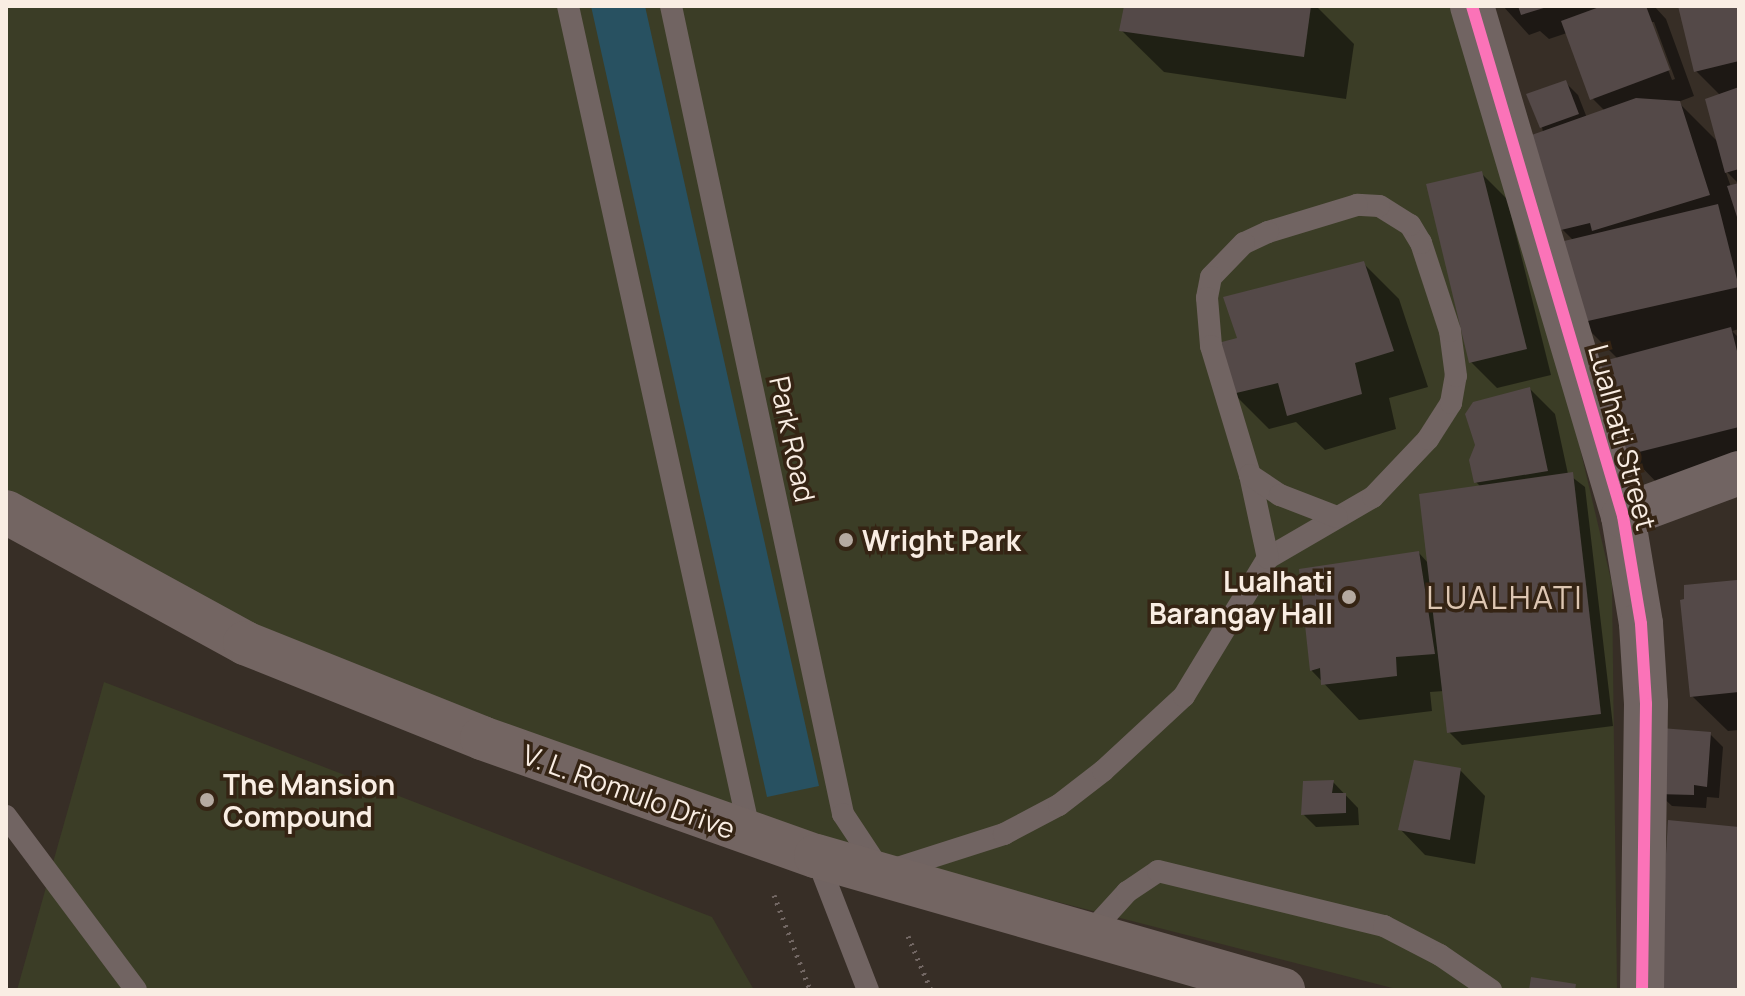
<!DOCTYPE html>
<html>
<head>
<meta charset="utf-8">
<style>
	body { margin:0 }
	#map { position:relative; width:1745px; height:996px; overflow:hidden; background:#372e26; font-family:Manrope,sans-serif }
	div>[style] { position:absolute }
	.green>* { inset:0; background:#3b3d26 }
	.water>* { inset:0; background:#285161 }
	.shadow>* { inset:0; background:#0007 }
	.building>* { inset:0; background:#544948 }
	.path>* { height:5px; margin-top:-2.5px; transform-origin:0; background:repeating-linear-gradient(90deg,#726763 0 2px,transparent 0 8px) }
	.lane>* { height:22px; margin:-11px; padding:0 11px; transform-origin:11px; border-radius:11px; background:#716462 }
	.street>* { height:44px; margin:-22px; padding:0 22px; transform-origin:22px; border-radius:22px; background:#716462 }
	.secondary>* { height:44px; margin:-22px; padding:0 22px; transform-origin:22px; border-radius:22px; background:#736562 }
	.cycleway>* { height:12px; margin:-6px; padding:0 6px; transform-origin:6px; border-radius:6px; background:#fb73b8 }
	.dots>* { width:22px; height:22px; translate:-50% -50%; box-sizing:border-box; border:4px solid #352414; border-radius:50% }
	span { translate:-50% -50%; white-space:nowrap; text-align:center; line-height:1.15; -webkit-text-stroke:7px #352414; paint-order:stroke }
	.street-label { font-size:28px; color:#f9ede3 }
	.poi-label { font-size:28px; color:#f9ede3; font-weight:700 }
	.left { translate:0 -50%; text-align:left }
	.right { translate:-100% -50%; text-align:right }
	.quarter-label { font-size:32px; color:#ddc6b2; letter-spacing:2px }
	.frame { position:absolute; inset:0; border:8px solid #f9ede3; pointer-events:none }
</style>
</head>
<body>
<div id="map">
	<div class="green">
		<i style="clip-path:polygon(6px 6px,1466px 6px,1499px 105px,1612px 584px,1617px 990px,1400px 990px,708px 812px,252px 625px,6px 496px)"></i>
		<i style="clip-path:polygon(104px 682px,712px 917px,754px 990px,17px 990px)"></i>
	</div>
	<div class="water">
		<i style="clip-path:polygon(591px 6px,645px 6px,819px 786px,767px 797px)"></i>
	</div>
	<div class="shadow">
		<i style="clip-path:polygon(1126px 6px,1316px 6px,1354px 44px,1346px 99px,1164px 72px,1121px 30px)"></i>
		<i style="clip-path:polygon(evenodd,1503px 6px,1654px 6px,1666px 19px,1694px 96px,1678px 102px,1719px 143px,1721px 96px,1696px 71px,1680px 6px,1739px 6px,1739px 184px,1725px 170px,1731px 187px,1739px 185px,1739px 329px,1732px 331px,1739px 338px,1739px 471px,1664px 490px,1629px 454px,1618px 359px,1581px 322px,1574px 241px,1562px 229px,1542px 127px,1565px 82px,1578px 95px,1587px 118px,1605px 111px,1592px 98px,1567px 33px,1549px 39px,1540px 31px,1529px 35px,1503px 6px,1650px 22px,1654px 22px,1675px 79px,1672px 80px,1650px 22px)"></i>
		<i style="clip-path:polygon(1481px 173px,1507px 199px,1551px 375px,1497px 388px,1471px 362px)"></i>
		<i style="clip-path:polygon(1363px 263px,1399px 299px,1428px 387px,1389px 398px,1396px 429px,1325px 450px,1296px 422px,1269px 429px,1233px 393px)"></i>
		<i style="clip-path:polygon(1530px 389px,1555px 414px,1568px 474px,1585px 487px,1613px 726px,1462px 745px,1449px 732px,1444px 691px,1430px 692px,1432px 711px,1359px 720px,1312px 671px,1301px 571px,1419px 553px,1429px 564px,1481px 487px,1476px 482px)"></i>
		<i style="clip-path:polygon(1739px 583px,1739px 730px,1728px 731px,1692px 696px,1686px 587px)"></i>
		<i style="clip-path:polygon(1710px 734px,1723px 747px,1719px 798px,1707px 797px,1706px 808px,1672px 806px,1658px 793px)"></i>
		<i style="clip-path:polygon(1460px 770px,1485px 796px,1475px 864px,1425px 855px,1400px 829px)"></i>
		<i style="clip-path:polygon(1333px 782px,1358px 808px,1359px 825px,1316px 827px,1303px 814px)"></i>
	</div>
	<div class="building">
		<i style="clip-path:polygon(1124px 6px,1311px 6px,1304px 57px,1119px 31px)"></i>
		<i style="clip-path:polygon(1518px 6px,1547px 6px,1547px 7px,1521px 15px)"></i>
		<i style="clip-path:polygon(1602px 6px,1646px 6px,1670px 70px,1590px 100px,1561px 21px)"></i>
		<i style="clip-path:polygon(1678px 6px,1739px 6px,1739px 61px,1694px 72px)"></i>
		<i style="clip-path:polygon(1566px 80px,1579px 114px,1540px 128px,1526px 94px)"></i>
		<i style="clip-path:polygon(1739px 87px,1739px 169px,1725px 173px,1705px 99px)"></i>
		<i style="clip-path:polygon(1636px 98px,1680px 101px,1710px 195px,1592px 231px,1590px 223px,1561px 230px,1526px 137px)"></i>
		<i style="clip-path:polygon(1482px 171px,1527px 349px,1469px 363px,1426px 184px)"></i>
		<i style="clip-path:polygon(1739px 183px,1739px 220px,1738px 220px,1727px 186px)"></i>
		<i style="clip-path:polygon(1718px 204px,1739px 287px,1579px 323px,1560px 242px)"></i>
		<i style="clip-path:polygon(1364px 261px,1394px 351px,1355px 363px,1362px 394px,1287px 416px,1278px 383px,1232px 394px,1218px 343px,1237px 338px,1223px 297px)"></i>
		<i style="clip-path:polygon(1731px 327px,1739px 359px,1739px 427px,1627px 455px,1600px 362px)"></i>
		<i style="clip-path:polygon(1530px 387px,1548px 471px,1474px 483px,1469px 460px,1475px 445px,1465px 414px,1473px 402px)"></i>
		<i style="clip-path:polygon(1573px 472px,1601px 714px,1447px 733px,1419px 494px)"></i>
		<i style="clip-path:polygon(1419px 551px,1435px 654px,1396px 657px,1397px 676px,1321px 685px,1320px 668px,1310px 671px,1299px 569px)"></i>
		<i style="clip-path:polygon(1737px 580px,1739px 692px,1690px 697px,1680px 600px,1684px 599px,1684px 585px)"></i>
		<i style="clip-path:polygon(1661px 728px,1711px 732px,1707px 787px,1694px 785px,1694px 795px,1656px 794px)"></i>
		<i style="clip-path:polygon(1414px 760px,1461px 768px,1450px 840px,1398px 830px)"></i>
		<i style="clip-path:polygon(1334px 780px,1332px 793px,1346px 793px,1346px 813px,1301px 815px,1303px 781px)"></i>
		<i style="clip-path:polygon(1668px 820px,1739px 827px,1739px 990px,1658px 990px)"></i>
		<i style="clip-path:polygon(1531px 977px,1576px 984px,1575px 990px,1529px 990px)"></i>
	</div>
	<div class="path">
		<i style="left:774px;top:895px;width:102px;rotate:69.2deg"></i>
		<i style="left:908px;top:936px;width:59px;rotate:66.9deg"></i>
	</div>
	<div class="lane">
		<i style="left:568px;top:6px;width:848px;rotate:77.6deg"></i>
		<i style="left:671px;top:6px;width:826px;rotate:77.98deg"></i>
		<i style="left:843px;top:814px;width:71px;rotate:56.5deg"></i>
		<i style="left:882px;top:873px;width:128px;rotate:-17.7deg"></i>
		<i style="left:1004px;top:834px;width:62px;rotate:-27.8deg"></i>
		<i style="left:1059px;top:805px;width:56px;rotate:-37.7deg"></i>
		<i style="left:1103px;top:771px;width:110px;rotate:-42.8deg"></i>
		<i style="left:1184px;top:696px;width:162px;rotate:-58.7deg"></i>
		<i style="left:1268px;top:558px;width:121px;rotate:-30.2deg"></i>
		<i style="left:1373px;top:497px;width:80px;rotate:-46.5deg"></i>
		<i style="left:1428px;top:439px;width:43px;rotate:-57.4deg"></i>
		<i style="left:1451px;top:403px;width:27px;rotate:-80deg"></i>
		<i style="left:1456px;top:376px;width:45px;rotate:-97.6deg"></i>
		<i style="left:1450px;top:331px;width:93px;rotate:-108.2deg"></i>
		<i style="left:1421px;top:243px;width:21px;rotate:-121deg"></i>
		<i style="left:1410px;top:225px;width:36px;rotate:-148deg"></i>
		<i style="left:1379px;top:206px;width:22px;rotate:-177deg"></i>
		<i style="left:1357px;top:205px;width:93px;rotate:163.1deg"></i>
		<i style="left:1268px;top:232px;width:26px;rotate:155deg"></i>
		<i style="left:1244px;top:243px;width:47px;rotate:134.1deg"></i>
		<i style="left:1211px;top:277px;width:21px;rotate:101deg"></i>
		<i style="left:1207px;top:298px;width:48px;rotate:85.2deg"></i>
		<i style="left:1211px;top:346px;width:135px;rotate:73.2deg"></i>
		<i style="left:1250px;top:475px;width:85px;rotate:77.8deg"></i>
		<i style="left:1250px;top:475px;width:36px;rotate:34deg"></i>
		<i style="left:1280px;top:495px;width:61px;rotate:21.1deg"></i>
		<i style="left:6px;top:816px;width:217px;rotate:53.2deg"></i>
		<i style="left:816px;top:856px;width:144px;rotate:68.8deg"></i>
		<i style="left:1088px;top:935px;width:58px;rotate:-47.8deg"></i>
		<i style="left:1127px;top:892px;width:37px;rotate:-34deg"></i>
		<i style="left:1158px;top:871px;width:233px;rotate:13.7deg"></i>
		<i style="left:1384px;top:926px;width:63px;rotate:27.4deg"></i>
		<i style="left:1440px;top:955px;width:62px;rotate:34.5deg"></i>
	</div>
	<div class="street">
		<i style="left:1472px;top:6px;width:532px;rotate:73.51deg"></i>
		<i style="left:1623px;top:516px;width:109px;rotate:80.5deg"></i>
		<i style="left:1641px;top:624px;width:80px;rotate:86.4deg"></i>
		<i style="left:1646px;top:704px;width:286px;rotate:90.8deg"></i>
		<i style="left:1623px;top:516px;width:124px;rotate:-20.3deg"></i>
	</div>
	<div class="secondary">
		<i style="left:6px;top:512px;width:273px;rotate:28.7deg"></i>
		<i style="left:245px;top:643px;width:255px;rotate:21.8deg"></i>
		<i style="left:482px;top:738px;width:354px;rotate:19.5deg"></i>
		<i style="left:816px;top:856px;width:486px;rotate:16deg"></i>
	</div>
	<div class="cycleway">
		<i style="left:1472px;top:6px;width:532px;rotate:73.51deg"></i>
		<i style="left:1623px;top:516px;width:109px;rotate:80.5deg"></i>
		<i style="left:1641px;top:624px;width:80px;rotate:86.4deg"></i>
		<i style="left:1646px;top:704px;width:286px;rotate:90.8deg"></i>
	</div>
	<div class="dots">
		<i style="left:846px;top:540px;background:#b5aaa1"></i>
		<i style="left:1349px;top:597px;background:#b5aaa1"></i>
		<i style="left:207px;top:800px;background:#b5aaa1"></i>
	</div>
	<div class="street-label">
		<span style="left:1623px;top:437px;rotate:75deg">Lualhati Street</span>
		<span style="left:793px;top:439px;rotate:78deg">Park Road</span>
		<span style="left:629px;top:791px;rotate:20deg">V. L. Romulo Drive</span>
	</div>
	<div class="poi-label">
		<span class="left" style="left:862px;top:540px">Wright Park</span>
		<span class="right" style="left:1333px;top:597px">Lualhati<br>Barangay Hall</span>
		<span class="left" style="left:223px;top:800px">The Mansion<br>Compound</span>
	</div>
	<div class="quarter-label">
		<span style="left:1505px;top:597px">LUALHATI</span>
	</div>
	<div class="frame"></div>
</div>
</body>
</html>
